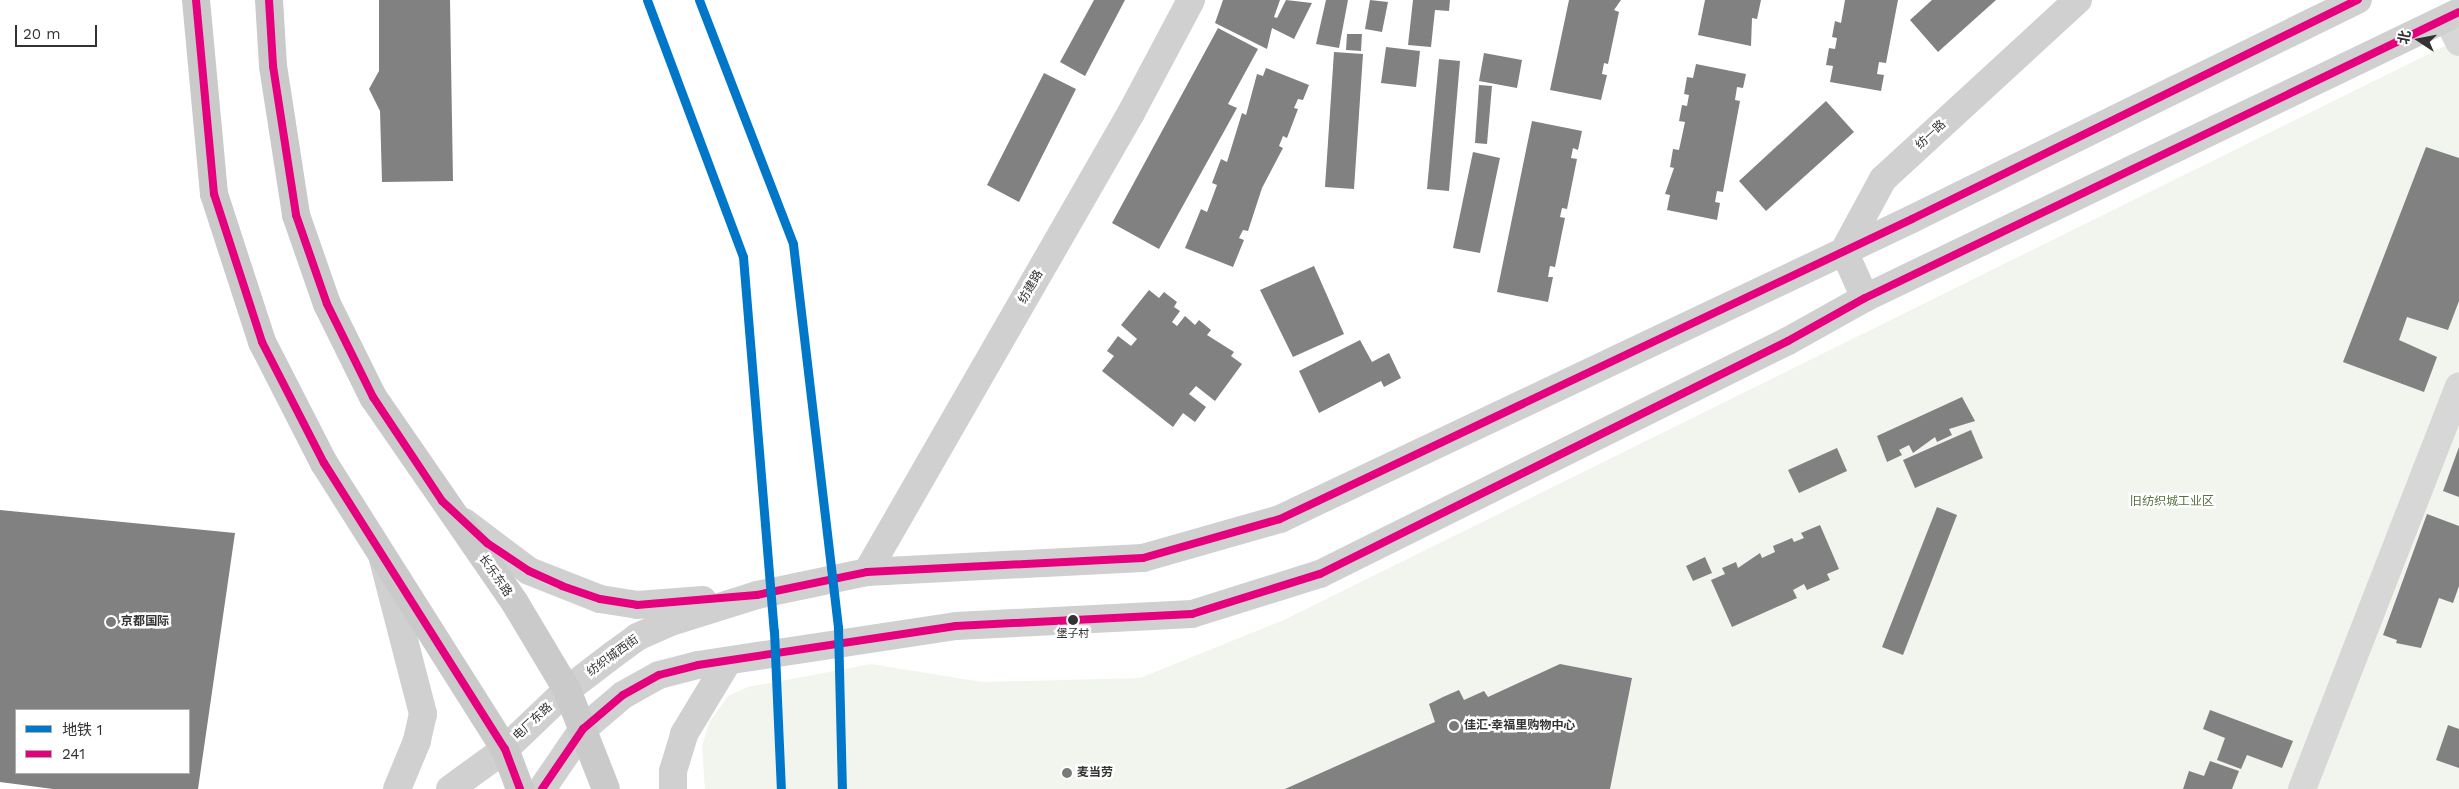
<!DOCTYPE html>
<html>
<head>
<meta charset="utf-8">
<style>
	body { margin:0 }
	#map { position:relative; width:2459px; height:789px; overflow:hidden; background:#fff; font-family:"Work Sans","Noto Sans SC",sans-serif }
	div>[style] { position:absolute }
	.green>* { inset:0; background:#f1f5ed }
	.building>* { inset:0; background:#818181 }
	.street>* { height:28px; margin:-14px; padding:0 14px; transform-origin:14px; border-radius:14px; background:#d7d7d7 }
	.secondary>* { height:28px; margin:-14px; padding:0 14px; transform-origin:14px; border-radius:14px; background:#d0d0d0 }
	.primary>* { height:28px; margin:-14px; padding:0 14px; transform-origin:14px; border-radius:14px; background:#cacaca }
	.bus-1>* { height:8px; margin:-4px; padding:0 4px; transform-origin:4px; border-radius:4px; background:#e5007d }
	.metro-1>* { height:9px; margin:-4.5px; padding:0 4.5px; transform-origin:4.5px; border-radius:4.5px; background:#0077c8 }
	.dots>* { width:14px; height:14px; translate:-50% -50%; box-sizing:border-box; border:2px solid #fff; border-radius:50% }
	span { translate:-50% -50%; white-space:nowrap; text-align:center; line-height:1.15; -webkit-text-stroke:5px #fff; paint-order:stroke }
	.bus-label { font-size:11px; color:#333 }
	.street-label { font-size:12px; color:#333 }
	.park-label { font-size:12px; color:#56703f }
	.poi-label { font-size:12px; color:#333; font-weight:700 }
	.left { translate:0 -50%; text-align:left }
	.legend { position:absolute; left:15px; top:709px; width:175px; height:65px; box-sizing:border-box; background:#fff; border:1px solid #adadad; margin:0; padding:6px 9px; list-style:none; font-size:15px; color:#333 }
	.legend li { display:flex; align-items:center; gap:10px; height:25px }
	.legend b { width:25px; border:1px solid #adadad }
	.north { position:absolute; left:2394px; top:15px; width:50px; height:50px; -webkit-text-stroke:4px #fff; paint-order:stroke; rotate:281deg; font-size:14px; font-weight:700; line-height:20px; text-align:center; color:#333 }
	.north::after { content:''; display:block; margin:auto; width:18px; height:22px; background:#333; clip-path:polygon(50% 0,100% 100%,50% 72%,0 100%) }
	.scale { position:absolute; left:15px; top:25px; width:82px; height:22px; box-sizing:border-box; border:2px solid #333; border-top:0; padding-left:6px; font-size:15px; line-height:18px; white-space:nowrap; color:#333; -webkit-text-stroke:4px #fff; paint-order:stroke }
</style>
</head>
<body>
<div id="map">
	<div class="green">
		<i style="clip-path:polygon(2459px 39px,2459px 789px,705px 789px,702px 746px,709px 723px,728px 696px,748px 687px,871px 664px,982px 682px,1140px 678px,1284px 620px)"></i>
	</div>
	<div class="building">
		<i style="clip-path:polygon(379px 0,450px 0,453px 181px,382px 182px,380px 111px,369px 89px,379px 71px)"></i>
		<i style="clip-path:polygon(1094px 0,1125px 0,1085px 76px,1060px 62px)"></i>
		<i style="clip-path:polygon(1223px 0,1280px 0,1274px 17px,1277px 18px,1286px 0,1312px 3px,1294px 39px,1272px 28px,1267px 49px,1215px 23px)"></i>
		<i style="clip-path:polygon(1326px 0,1348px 0,1339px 48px,1316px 44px)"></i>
		<i style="clip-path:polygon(1370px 0,1388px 2px,1382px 32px,1365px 29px)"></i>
		<i style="clip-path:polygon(1413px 0,1450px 0,1449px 11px,1435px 10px,1431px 47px,1408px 45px)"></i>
		<i style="clip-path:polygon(1569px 0,1621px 0,1614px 10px,1619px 12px,1608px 64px,1604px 63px,1602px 74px,1607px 75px,1601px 100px,1550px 90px)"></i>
		<i style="clip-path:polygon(1705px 0,1761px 0,1757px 19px,1752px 18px,1751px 46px,1698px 35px)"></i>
		<i style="clip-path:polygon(1845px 0,1898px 0,1886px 63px,1879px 62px,1877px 74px,1884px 75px,1881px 91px,1830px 82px,1833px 66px,1826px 65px,1829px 48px,1835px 49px,1837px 38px,1832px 37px,1835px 21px,1841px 23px)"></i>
		<i style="clip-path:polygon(1932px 0,1996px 0,1938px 52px,1910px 20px)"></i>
		<i style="clip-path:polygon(1218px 28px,1258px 49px,1228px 104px,1237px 108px,1159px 249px,1112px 223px)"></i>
		<i style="clip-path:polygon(1347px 34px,1362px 34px,1361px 51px,1346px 50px)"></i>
		<i style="clip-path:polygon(1386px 47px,1420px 51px,1416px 87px,1381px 83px)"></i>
		<i style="clip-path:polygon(1334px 52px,1363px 54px,1354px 189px,1325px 187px)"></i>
		<i style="clip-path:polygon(1484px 53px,1522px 60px,1517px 88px,1479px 81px)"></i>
		<i style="clip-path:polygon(1439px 59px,1460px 61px,1449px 191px,1427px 189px)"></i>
		<i style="clip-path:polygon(1696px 64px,1746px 74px,1743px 88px,1737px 87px,1735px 100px,1740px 101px,1723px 192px,1717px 191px,1715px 202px,1720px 203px,1717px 220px,1667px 210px,1670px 195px,1665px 194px,1674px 168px,1670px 167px,1673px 149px,1679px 150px,1685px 122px,1679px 121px,1682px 105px,1687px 106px,1689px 95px,1684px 94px,1687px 77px,1693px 78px)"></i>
		<i style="clip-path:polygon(1266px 68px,1309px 85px,1303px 100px,1298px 99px,1294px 108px,1298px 109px,1287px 138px,1283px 136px,1279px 146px,1283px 148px,1262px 188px,1248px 231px,1243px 230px,1239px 238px,1244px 240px,1233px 267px,1185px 248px,1201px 209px,1207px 212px,1217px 185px,1212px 183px,1221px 159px,1227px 162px,1242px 113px,1246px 115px,1257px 74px,1263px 76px)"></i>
		<i style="clip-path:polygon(1044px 73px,1076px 89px,1019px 202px,987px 185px)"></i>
		<i style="clip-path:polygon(1479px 85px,1492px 86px,1487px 144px,1475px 143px)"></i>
		<i style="clip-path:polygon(1826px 101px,1854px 132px,1766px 211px,1739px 181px)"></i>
		<i style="clip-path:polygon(1532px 121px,1582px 131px,1578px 150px,1573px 148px,1571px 158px,1577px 159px,1567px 209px,1562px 208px,1560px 217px,1565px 218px,1555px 267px,1550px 266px,1548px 277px,1553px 277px,1548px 302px,1497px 292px)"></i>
		<i style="clip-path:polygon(2426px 147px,2459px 158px,2459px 301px,2448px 330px,2407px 317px,2399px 340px,2437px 357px,2424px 392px,2343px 362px)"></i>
		<i style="clip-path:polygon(1473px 152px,1500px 158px,1480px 253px,1453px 248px)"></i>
		<i style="clip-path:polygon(1314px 266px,1344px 334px,1293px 357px,1260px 290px)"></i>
		<i style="clip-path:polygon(1149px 290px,1159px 298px,1164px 292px,1177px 302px,1174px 307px,1180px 311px,1172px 322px,1177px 326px,1185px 316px,1195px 325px,1199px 320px,1211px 330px,1207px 335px,1234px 352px,1231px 356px,1242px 364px,1215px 401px,1196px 386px,1189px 394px,1206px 407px,1195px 422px,1183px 413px,1173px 427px,1102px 371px,1114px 356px,1107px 351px,1118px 336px,1131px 346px,1137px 339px,1121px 325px)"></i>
		<i style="clip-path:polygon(1360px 340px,1372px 362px,1389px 353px,1401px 378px,1384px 387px,1381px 381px,1319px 413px,1299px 371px)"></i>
		<i style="clip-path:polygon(1962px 397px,1975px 421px,1949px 429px,1952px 435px,1937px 442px,1935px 437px,1913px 453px,1909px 445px,1899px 450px,1902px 455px,1887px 462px,1877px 436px)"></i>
		<i style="clip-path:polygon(1971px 430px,1983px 458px,1915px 488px,1903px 460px)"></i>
		<i style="clip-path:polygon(2459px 447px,2459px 497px,2443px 491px)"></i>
		<i style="clip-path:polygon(1837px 448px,1847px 471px,1799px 493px,1788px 470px)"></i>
		<i style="clip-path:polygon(1937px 507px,1957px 515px,1903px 655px,1882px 647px)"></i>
		<i style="clip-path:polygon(evenodd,0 510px,235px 533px,198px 789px,53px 789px,0 782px,0 510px,16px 710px,189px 710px,189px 773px,16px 773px,16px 710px)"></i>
		<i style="clip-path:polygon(2427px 514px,2459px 526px,2459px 586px,2453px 603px,2439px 598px,2421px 648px,2396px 643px,2397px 640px,2383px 635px)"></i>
		<i style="clip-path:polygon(1820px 525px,1839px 569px,1827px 574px,1830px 580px,1807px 590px,1804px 584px,1793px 590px,1797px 598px,1732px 627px,1711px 580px,1725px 574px,1722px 568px,1736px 562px,1738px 568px,1760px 553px,1762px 558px,1775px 552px,1773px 546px,1792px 538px,1794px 542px,1804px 538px,1801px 533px)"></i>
		<i style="clip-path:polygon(1705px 557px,1712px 573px,1693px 581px,1686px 566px)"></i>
		<i style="clip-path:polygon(1560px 664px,1632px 678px,1610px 789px,1285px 789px,1435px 722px,1429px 704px,1443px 697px,1459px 690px,1464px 700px,1484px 691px,1488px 697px)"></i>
		<i style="clip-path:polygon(2210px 710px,2293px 741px,2282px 768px,2247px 755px,2241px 769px,2217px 760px,2225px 738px,2203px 729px)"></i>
		<i style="clip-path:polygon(2448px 725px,2459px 729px,2459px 768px,2436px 760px)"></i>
		<i style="clip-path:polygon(2210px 761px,2239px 771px,2232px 789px,2183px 789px,2189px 771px,2204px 776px)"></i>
	</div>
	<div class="street">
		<i style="left:2447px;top:18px;width:27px;rotate:63deg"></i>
		<i style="left:2302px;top:789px;width:432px;rotate:-68.7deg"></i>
	</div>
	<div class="secondary">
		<i style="left:1865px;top:298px;width:51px;rotate:-114.1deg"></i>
		<i style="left:1844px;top:251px;width:82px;rotate:-61.6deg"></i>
		<i style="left:1883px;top:179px;width:265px;rotate:-42.6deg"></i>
		<i style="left:464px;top:522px;width:81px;rotate:37deg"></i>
		<i style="left:529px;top:571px;width:76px;rotate:21.5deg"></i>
		<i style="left:600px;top:599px;width:37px;rotate:9deg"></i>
		<i style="left:637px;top:605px;width:66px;rotate:-4.3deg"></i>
		<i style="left:383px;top:559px;width:160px;rotate:75.5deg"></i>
		<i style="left:423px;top:714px;width:28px;rotate:103deg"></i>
		<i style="left:417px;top:741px;width:52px;rotate:112.6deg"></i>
		<i style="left:867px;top:572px;width:530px;rotate:-60.09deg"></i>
		<i style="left:1131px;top:113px;width:128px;rotate:-62deg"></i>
		<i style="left:450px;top:789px;width:68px;rotate:-36deg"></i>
		<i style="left:505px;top:749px;width:86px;rotate:-43.6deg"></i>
		<i style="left:567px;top:690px;width:59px;rotate:-37.5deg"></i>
		<i style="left:614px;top:654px;width:29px;rotate:-36deg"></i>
		<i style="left:637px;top:637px;width:34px;rotate:-24deg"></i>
		<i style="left:668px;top:623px;width:93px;rotate:-17.5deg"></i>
		<i style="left:757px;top:595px;width:112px;rotate:-11.8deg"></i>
		<i style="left:867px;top:572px;width:276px;rotate:-2.9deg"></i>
		<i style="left:1143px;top:558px;width:142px;rotate:-15.9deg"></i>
		<i style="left:1280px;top:519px;width:700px;rotate:-25.39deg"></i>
		<i style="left:1912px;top:219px;width:497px;rotate:-26.2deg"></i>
		<i style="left:542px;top:789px;width:73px;rotate:-55.7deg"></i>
		<i style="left:583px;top:729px;width:52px;rotate:-40.4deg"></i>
		<i style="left:623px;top:695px;width:41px;rotate:-29.1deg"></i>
		<i style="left:659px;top:675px;width:40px;rotate:-14.4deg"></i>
		<i style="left:698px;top:665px;width:261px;rotate:-8.6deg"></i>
		<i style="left:956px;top:626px;width:236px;rotate:-2.9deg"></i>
		<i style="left:1192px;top:614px;width:134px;rotate:-17.4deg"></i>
		<i style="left:1320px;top:574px;width:523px;rotate:-26.47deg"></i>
		<i style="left:1788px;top:341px;width:88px;rotate:-29.2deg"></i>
		<i style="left:1865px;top:298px;width:659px;rotate:-25.71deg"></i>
		<i style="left:673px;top:789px;width:18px;rotate:-90deg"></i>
		<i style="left:673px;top:771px;width:39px;rotate:-73deg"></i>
		<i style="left:684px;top:734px;width:85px;rotate:-58.9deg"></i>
	</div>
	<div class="primary">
		<i style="left:196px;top:0;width:195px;rotate:84.7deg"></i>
		<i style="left:214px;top:194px;width:156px;rotate:72deg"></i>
		<i style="left:262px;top:342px;width:136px;rotate:62.9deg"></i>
		<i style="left:324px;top:463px;width:338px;rotate:57.7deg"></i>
		<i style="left:505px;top:749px;width:43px;rotate:69.4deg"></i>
		<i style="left:269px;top:0;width:66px;rotate:86.5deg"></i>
		<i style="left:273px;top:66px;width:151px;rotate:81.2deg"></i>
		<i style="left:296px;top:215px;width:94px;rotate:70.8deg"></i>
		<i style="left:327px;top:304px;width:104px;rotate:63.7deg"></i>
		<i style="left:373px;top:397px;width:250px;rotate:55.4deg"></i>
		<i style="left:515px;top:603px;width:101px;rotate:59.1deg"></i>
		<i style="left:567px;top:690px;width:106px;rotate:68.5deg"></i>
	</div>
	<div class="bus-1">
		<i style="left:196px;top:0;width:195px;rotate:84.7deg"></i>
		<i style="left:214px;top:194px;width:156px;rotate:72deg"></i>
		<i style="left:262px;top:342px;width:136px;rotate:62.9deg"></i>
		<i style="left:324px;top:463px;width:338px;rotate:57.7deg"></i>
		<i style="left:505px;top:749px;width:43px;rotate:69.4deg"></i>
		<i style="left:269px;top:0;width:66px;rotate:86.5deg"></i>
		<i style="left:273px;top:66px;width:151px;rotate:81.2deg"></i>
		<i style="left:296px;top:215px;width:94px;rotate:70.8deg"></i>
		<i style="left:327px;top:304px;width:104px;rotate:63.7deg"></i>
		<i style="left:373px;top:397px;width:125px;rotate:56.4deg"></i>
		<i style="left:442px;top:501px;width:62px;rotate:43deg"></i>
		<i style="left:487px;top:543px;width:50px;rotate:33.7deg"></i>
		<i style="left:529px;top:571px;width:36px;rotate:24deg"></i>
		<i style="left:562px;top:586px;width:40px;rotate:18.9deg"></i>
		<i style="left:600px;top:599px;width:37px;rotate:9deg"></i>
		<i style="left:637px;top:605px;width:120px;rotate:-4.8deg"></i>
		<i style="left:757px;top:595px;width:112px;rotate:-11.8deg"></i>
		<i style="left:867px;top:572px;width:276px;rotate:-2.9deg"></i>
		<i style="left:1143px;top:558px;width:142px;rotate:-15.9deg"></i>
		<i style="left:1280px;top:519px;width:700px;rotate:-25.39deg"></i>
		<i style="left:1912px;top:219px;width:497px;rotate:-26.2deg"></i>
		<i style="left:542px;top:789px;width:73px;rotate:-55.7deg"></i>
		<i style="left:583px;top:729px;width:52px;rotate:-40.4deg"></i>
		<i style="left:623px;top:695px;width:41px;rotate:-29.1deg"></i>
		<i style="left:659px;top:675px;width:40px;rotate:-14.4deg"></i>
		<i style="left:698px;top:665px;width:261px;rotate:-8.6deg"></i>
		<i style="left:956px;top:626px;width:236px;rotate:-2.9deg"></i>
		<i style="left:1192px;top:614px;width:134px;rotate:-17.4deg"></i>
		<i style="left:1320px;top:574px;width:523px;rotate:-26.47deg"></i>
		<i style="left:1788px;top:341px;width:88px;rotate:-29.2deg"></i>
		<i style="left:1865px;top:298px;width:659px;rotate:-25.71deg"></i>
	</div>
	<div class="metro-1">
		<i style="left:647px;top:0;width:274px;rotate:69.5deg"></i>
		<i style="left:743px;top:257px;width:375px;rotate:85.3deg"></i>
		<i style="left:774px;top:631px;width:158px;rotate:87.5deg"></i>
		<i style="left:699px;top:0;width:261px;rotate:68.9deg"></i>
		<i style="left:793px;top:244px;width:387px;rotate:83.3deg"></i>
		<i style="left:838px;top:628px;width:161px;rotate:88.6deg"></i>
	</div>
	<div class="dots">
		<i style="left:1073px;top:620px;background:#333"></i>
		<i style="left:111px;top:622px;background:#7a7a7a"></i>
		<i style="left:1454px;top:726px;background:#7a7a7a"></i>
		<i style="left:1067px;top:773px;background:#7a7a7a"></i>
	</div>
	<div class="bus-label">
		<span style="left:1073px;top:634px">堡子村</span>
	</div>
	<div class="street-label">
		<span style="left:1931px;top:135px;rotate:-43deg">纺一路</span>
		<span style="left:1031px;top:287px;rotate:-60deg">纺建路</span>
		<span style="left:495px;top:576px;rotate:55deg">长乐东路</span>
		<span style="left:613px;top:656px;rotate:-36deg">纺织城西街</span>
		<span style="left:533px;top:722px;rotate:-43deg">电厂东路</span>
	</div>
	<div class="park-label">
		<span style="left:2172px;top:502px">旧纺织城工业区</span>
	</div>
	<div class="poi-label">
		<span class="left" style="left:121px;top:622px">京都国际</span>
		<span class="left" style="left:1464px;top:726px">佳汇·幸福里购物中心</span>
		<span class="left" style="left:1077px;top:773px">麦当劳</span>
	</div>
	<ul class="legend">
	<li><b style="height:6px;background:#0077c8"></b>地铁 1</li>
	<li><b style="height:6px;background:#e5007d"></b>241</li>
	</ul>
	<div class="north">北</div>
	<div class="scale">20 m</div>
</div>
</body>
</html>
